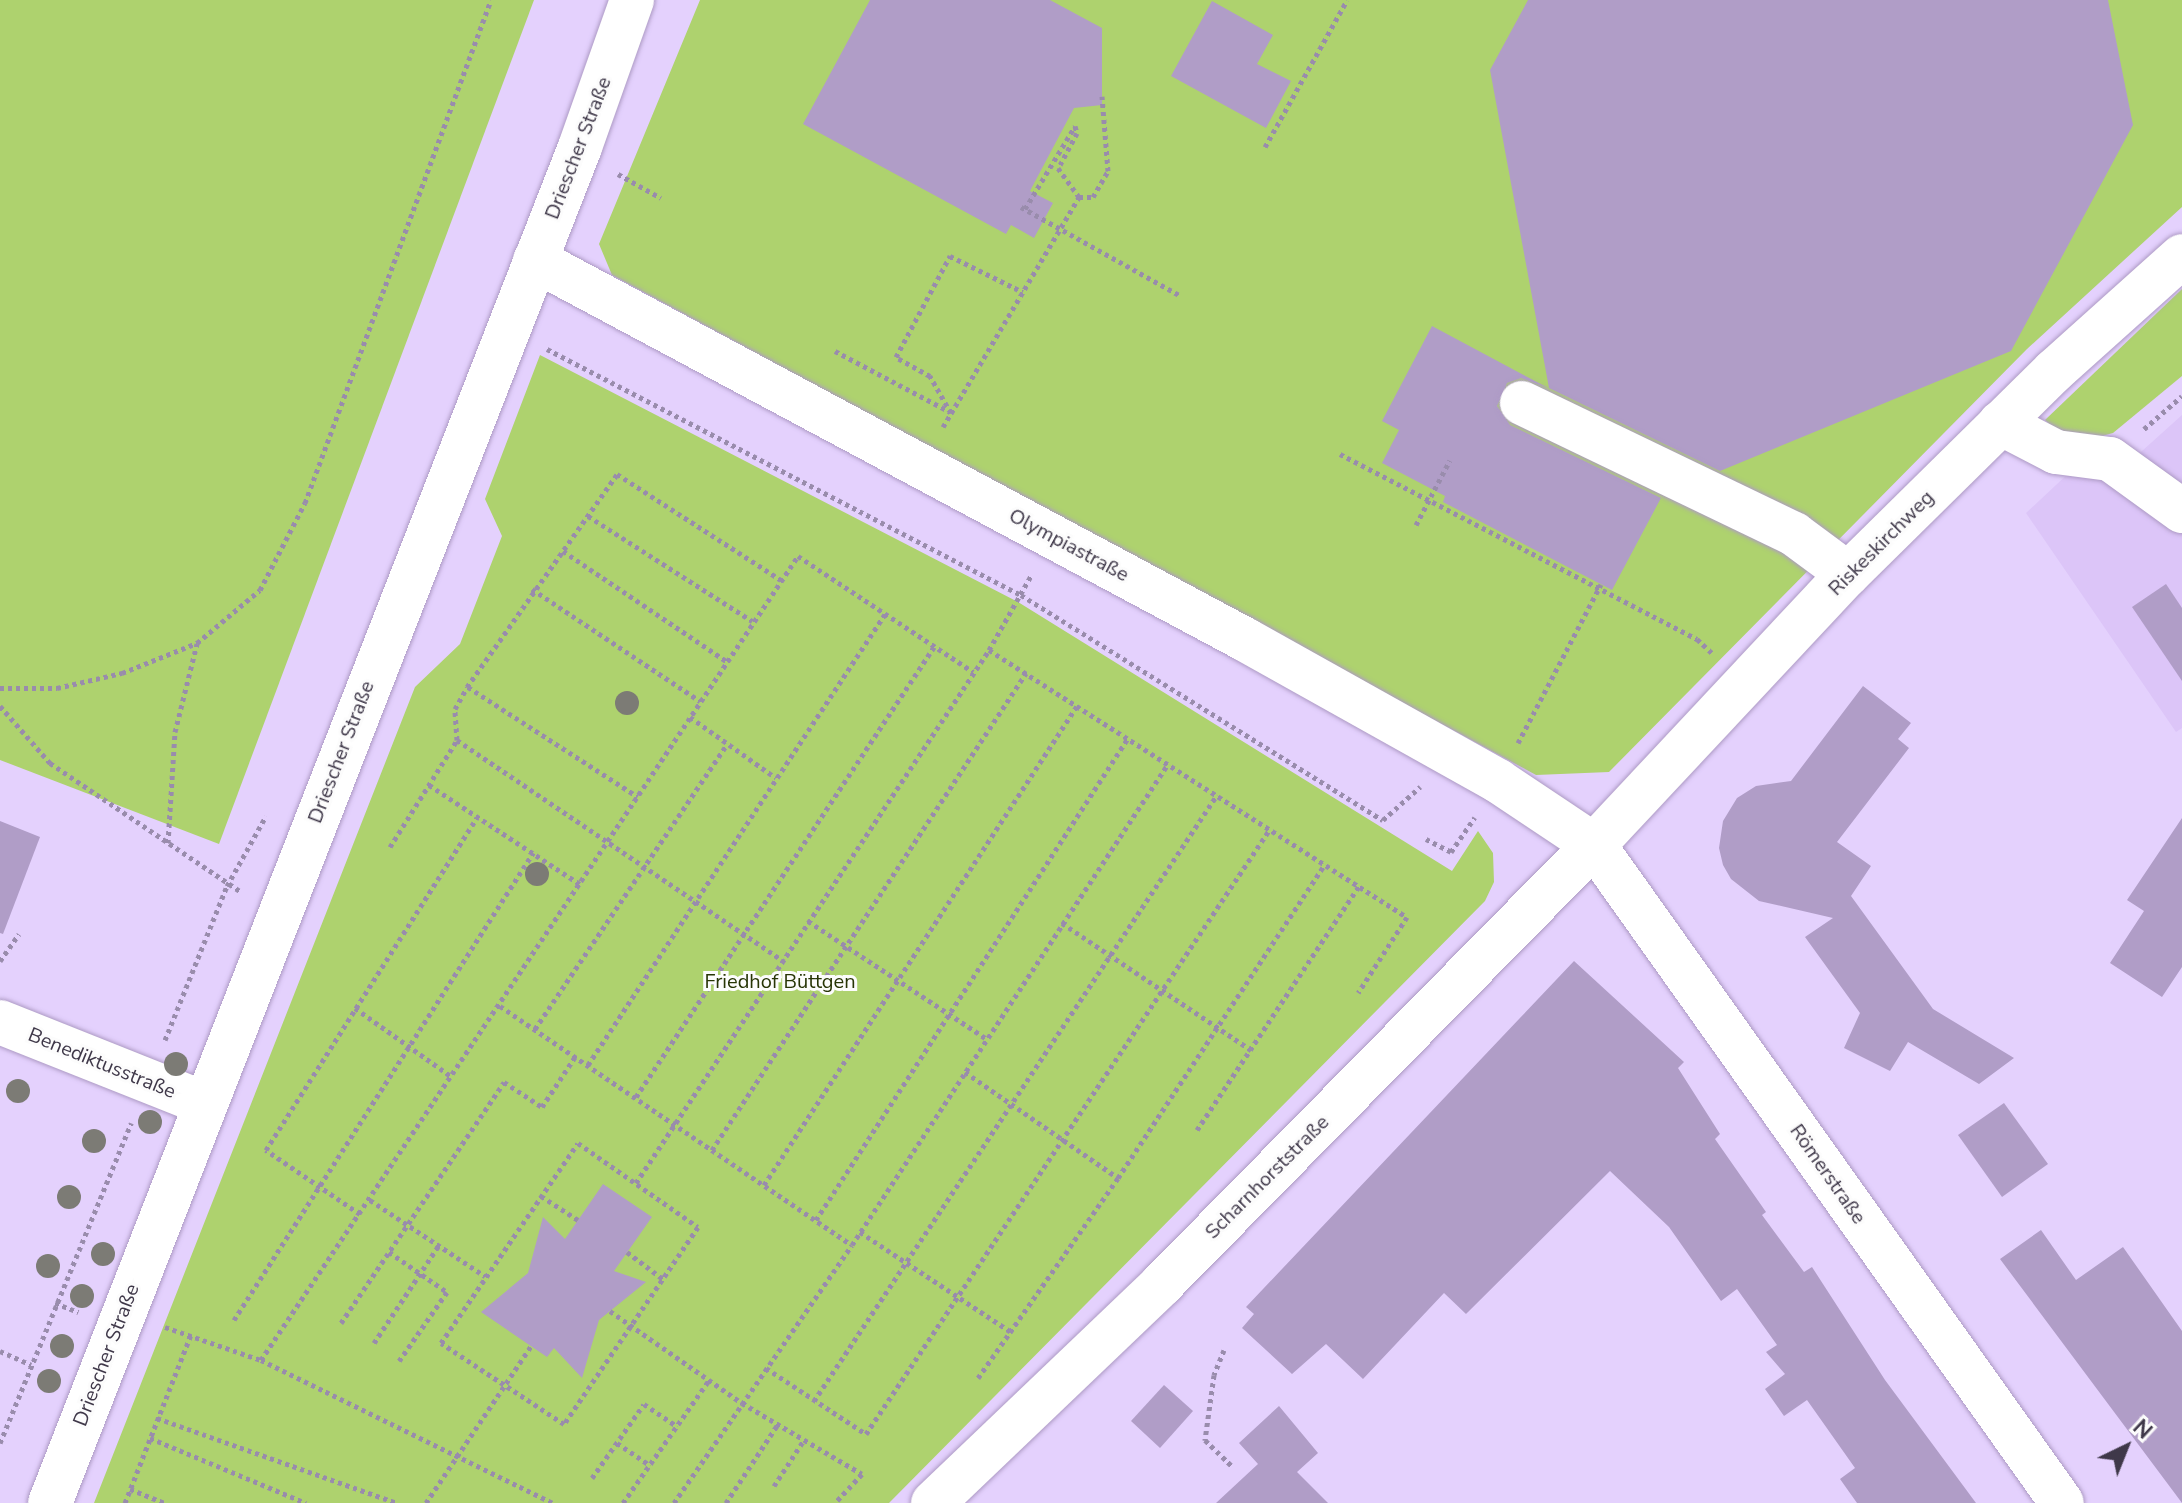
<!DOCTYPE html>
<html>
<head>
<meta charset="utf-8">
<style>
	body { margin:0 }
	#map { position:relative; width:2182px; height:1503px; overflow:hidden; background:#e4d1fd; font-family:"Nunito Sans",sans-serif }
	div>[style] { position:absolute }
	.built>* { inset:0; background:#dcc5f8 }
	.green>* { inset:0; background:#aed26e }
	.building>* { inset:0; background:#b09dc7 }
	.path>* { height:5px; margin-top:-2.5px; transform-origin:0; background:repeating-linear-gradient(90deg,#998cac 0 4px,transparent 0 8px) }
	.roads { filter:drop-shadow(0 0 2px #ad9ac4) drop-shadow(0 0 2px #ad9ac4) }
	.minor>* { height:44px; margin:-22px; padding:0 22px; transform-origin:22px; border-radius:22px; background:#fff }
	.trees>* { width:24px; height:24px; margin:-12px; border-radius:50%; background:#7c7b75 }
	span { translate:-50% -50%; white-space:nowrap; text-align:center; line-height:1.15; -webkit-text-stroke:6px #fcfcfc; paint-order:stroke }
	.street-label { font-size:20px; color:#3f3849 }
	.park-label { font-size:20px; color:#273505 }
	.north { position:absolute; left:2086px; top:1407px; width:80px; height:80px; -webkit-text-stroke:6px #fcfcfc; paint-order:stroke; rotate:43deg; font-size:22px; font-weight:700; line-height:32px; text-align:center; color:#3f3849 }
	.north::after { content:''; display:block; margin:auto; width:28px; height:36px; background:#3f3849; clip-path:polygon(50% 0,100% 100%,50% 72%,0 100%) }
</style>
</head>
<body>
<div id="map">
	<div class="built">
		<i style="clip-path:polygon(2182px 415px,2182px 728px,2176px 732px,2026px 513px,2072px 470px,2112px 478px)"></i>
	</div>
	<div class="green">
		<i style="clip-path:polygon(0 0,534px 0,219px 844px,0 760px)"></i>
		<i style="clip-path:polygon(700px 0,2182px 0,2182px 207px,2027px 349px,1609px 772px,1536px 775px,612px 275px,599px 244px)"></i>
		<i style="clip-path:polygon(2182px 289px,2182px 376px,2113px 433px,2083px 441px,2062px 436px,2045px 420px)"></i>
		<i style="clip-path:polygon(540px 355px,1018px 602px,1452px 871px,1478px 831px,1493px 853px,1494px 882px,1485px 901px,889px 1503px,94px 1503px,415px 687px,460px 644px,502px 536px,485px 499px)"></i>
	</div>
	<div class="building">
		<i style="clip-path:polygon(870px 0,1050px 0,1102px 28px,1102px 105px,1074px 108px,1030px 191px,1053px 203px,1034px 238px,1011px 225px,1006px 234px,803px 124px)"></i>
		<i style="clip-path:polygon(1528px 0,2108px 0,2133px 125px,2011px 351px,1720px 471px,1549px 388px,1490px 70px)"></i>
		<i style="clip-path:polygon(1212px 1px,1273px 35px,1257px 64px,1291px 81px,1266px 128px,1171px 76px)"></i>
		<i style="clip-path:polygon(1432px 326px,1548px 388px,1521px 378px,1507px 383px,1497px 406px,1510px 425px,1661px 498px,1612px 590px,1443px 502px,1445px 496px,1382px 463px,1399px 430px,1382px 421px)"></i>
		<i style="clip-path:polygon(2166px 584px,2182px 608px,2182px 681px,2132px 607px)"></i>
		<i style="clip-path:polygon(1863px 686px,1911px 723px,1898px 739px,1909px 748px,1837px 842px,1871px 866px,1851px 896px,1933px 1009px,2014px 1058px,1979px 1084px,1908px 1042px,1890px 1071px,1844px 1048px,1860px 1013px,1805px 937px,1833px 918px,1759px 901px,1731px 879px,1723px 865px,1719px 848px,1723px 821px,1737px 798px,1756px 786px,1791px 781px)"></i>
		<i style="clip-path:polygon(2182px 818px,2182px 967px,2162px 997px,2110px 963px,2144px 911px,2127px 900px)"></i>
		<i style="clip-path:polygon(0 821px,40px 837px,3px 934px,0 933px)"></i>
		<i style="clip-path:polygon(1574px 961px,1684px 1062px,1678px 1068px,1720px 1134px,1715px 1139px,1766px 1212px,1762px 1215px,1804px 1272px,1812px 1267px,1885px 1380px,1976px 1503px,1857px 1503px,1840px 1479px,1855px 1468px,1807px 1400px,1784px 1416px,1765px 1389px,1785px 1374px,1766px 1352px,1777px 1345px,1737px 1289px,1721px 1301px,1669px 1227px,1610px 1171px,1466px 1314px,1444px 1293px,1363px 1379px,1326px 1344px,1292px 1374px,1242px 1328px,1254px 1314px,1246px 1307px)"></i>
		<i style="clip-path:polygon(2004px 1103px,2048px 1164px,2002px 1197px,1958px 1135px)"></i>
		<i style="clip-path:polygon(603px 1184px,652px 1217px,614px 1271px,646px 1282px,599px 1320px,582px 1378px,554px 1348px,547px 1357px,481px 1312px,528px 1273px,543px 1217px,565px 1239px)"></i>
		<i style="clip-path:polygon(2041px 1230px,2076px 1280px,2123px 1247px,2182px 1331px,2182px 1503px,2000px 1259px)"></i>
		<i style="clip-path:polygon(1164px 1385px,1193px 1411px,1160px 1448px,1131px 1421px)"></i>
		<i style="clip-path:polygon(1279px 1406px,1318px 1453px,1297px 1472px,1328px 1503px,1216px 1503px,1258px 1464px,1239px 1443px)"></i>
	</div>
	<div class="path">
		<i style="left:1265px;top:147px;width:168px;rotate:-60.8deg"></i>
		<i style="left:618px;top:174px;width:49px;rotate:29.2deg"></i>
		<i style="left:1079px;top:197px;width:14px"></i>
		<i style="left:1093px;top:197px;width:30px;rotate:-60deg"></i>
		<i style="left:1108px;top:171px;width:75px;rotate:-94.6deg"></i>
		<i style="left:1021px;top:207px;width:183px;rotate:29.1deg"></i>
		<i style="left:1025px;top:209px;width:97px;rotate:-58.9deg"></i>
		<i style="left:1075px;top:126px;width:7px;rotate:74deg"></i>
		<i style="left:1077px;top:133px;width:40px;rotate:118deg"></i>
		<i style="left:1058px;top:168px;width:36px;rotate:54deg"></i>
		<i style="left:547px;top:349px;width:534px;rotate:27.43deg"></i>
		<i style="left:1021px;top:595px;width:426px;rotate:31.9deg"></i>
		<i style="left:1383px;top:820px;width:50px;rotate:-41.7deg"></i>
		<i style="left:835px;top:351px;width:130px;rotate:27.9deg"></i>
		<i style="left:951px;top:413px;width:43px;rotate:-119.6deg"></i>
		<i style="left:930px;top:376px;width:39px;rotate:-151deg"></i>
		<i style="left:896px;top:357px;width:115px;rotate:-61.9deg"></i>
		<i style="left:950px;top:256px;width:81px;rotate:26.3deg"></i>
		<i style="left:943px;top:427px;width:267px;rotate:-59.4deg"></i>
		<i style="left:2144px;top:429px;width:50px;rotate:-41deg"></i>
		<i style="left:1340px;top:454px;width:402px;rotate:27.4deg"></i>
		<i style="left:1697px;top:639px;width:21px;rotate:43deg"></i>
		<i style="left:588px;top:516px;width:195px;rotate:32.6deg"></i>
		<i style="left:1416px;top:525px;width:73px;rotate:-62.4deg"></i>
		<i style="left:563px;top:551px;width:197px;rotate:34deg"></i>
		<i style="left:532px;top:589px;width:202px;rotate:33.7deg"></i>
		<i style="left:989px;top:650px;width:496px;rotate:32.6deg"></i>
		<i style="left:1407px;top:917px;width:90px;rotate:122.8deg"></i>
		<i style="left:468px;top:687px;width:202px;rotate:32.9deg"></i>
		<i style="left:0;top:688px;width:57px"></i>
		<i style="left:57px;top:688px;width:67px;rotate:-13deg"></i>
		<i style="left:122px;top:673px;width:81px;rotate:-21.8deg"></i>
		<i style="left:197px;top:643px;width:82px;rotate:-40.1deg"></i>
		<i style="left:260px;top:590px;width:98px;rotate:-62.7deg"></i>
		<i style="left:305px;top:503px;width:536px;rotate:-69.71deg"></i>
		<i style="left:0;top:706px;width:76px;rotate:48.7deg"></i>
		<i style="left:50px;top:763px;width:230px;rotate:34deg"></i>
		<i style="left:690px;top:717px;width:105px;rotate:35.3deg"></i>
		<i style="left:457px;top:740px;width:395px;rotate:34.1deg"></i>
		<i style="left:1518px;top:743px;width:179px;rotate:-62.4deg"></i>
		<i style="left:429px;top:785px;width:182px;rotate:33.3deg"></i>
		<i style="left:1426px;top:839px;width:28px;rotate:27deg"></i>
		<i style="left:1451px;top:852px;width:42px;rotate:-55.6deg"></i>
		<i style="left:168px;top:843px;width:111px;rotate:-86.4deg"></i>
		<i style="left:175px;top:732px;width:91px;rotate:-76deg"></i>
		<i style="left:390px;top:847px;width:126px;rotate:-57.9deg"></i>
		<i style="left:457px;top:740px;width:31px;rotate:-94deg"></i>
		<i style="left:455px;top:709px;width:25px;rotate:-61deg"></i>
		<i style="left:467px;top:687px;width:261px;rotate:-54.8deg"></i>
		<i style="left:617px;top:474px;width:195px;rotate:32.9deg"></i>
		<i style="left:808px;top:921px;width:214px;rotate:33.4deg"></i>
		<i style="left:1062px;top:923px;width:228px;rotate:33.9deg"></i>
		<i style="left:0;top:961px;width:33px;rotate:-55deg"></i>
		<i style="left:500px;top:1006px;width:425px;rotate:34.2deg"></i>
		<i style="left:355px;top:1008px;width:119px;rotate:35.4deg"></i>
		<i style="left:535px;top:1029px;width:344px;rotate:-56deg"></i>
		<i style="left:165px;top:1040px;width:166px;rotate:-68.1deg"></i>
		<i style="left:227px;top:886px;width:80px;rotate:-60.9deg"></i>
		<i style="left:588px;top:1065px;width:540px;rotate:-56.63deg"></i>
		<i style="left:965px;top:1072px;width:186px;rotate:34.7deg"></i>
		<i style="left:636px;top:1097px;width:540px;rotate:-56.49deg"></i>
		<i style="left:1197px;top:1130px;width:293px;rotate:-56.4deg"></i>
		<i style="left:578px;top:1143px;width:146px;rotate:35deg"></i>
		<i style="left:698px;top:1227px;width:238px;rotate:124.2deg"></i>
		<i style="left:564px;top:1424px;width:147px;rotate:-146.6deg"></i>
		<i style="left:441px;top:1343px;width:242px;rotate:-55.6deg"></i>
		<i style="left:712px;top:1150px;width:571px;rotate:-56.64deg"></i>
		<i style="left:636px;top:1183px;width:639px;rotate:-56.48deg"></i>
		<i style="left:989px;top:650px;width:87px;rotate:-60.5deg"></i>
		<i style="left:764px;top:1185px;width:572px;rotate:-56.84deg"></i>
		<i style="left:541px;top:1196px;width:44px;rotate:33deg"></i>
		<i style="left:370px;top:1200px;width:138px;rotate:33.5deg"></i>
		<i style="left:360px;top:1214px;width:114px;rotate:-145.8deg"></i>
		<i style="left:266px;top:1150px;width:394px;rotate:-57.6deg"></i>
		<i style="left:816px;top:1220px;width:574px;rotate:-57.08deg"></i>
		<i style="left:860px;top:1232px;width:181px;rotate:33.5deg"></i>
		<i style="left:389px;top:1252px;width:70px;rotate:34.6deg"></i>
		<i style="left:447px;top:1292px;width:84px;rotate:124.8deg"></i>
		<i style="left:627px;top:1252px;width:45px;rotate:36.9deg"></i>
		<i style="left:55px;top:1303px;width:25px;rotate:21deg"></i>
		<i style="left:610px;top:1311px;width:161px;rotate:34.9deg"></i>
		<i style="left:742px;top:1403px;width:139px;rotate:30.6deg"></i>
		<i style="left:862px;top:1474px;width:40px;rotate:133deg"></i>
		<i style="left:234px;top:1320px;width:555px;rotate:-57.37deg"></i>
		<i style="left:341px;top:1323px;width:291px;rotate:-55.9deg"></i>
		<i style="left:504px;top:1082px;width:45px;rotate:33.3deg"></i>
		<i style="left:542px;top:1107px;width:60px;rotate:-56.6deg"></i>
		<i style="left:165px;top:1327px;width:102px;rotate:19deg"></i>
		<i style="left:261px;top:1360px;width:325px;rotate:26.1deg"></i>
		<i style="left:374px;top:1343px;width:118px;rotate:-56.4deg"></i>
		<i style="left:1224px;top:1350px;width:27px;rotate:112deg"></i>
		<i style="left:1214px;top:1375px;width:66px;rotate:97.9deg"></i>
		<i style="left:1205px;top:1440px;width:39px;rotate:44deg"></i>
		<i style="left:0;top:1351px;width:34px;rotate:24deg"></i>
		<i style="left:261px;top:1360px;width:967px;rotate:-56.26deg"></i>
		<i style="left:798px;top:556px;width:210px;rotate:33.5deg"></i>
		<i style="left:766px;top:1368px;width:120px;rotate:33.4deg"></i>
		<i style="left:866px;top:1434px;width:727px;rotate:-56.27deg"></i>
		<i style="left:978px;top:1378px;width:244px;rotate:-55deg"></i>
		<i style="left:1118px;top:1178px;width:376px;rotate:-56.6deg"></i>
		<i style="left:814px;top:1401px;width:728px;rotate:-56.38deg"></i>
		<i style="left:157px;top:1418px;width:255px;rotate:19.5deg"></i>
		<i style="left:150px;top:1438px;width:169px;rotate:22.6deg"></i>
		<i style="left:0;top:1443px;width:346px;rotate:-67.7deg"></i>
		<i style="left:617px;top:1443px;width:40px;rotate:34deg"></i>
		<i style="left:592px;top:1478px;width:90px;rotate:-54.9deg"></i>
		<i style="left:644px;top:1404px;width:40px;rotate:34deg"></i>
		<i style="left:774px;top:1486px;width:55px;rotate:-56.9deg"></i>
		<i style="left:130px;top:1489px;width:37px;rotate:22deg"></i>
		<i style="left:125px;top:1503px;width:180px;rotate:-68.6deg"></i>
		<i style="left:426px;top:1503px;width:189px;rotate:-56.2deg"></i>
		<i style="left:623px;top:1503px;width:150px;rotate:-55deg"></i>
		<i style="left:674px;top:1503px;width:313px;rotate:-55.4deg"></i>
		<i style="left:852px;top:1245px;width:576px;rotate:-56.7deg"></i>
		<i style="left:726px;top:1503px;width:95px;rotate:-56.6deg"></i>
	</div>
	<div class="roads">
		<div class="minor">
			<i style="left:535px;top:260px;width:806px;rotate:28.12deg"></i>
			<i style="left:1246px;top:640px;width:289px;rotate:29.2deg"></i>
			<i style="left:1498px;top:781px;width:115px;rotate:33.7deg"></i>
			<i style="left:1594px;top:845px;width:807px;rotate:54.58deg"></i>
			<i style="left:1522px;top:403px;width:302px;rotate:25.7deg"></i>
			<i style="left:1794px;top:534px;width:67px;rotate:36.5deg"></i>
			<i style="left:2000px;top:423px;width:63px;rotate:27.4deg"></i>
			<i style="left:2056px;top:452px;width:54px;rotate:7.4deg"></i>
			<i style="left:2110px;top:459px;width:89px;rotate:35.8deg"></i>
			<i style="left:0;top:1022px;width:219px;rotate:21.7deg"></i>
			<i style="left:50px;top:1503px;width:1456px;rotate:-68.65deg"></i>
			<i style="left:580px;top:147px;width:156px;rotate:-70.5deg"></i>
			<i style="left:933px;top:1503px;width:317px;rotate:-43.7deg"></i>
			<i style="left:1162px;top:1284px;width:616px;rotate:-45.46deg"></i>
			<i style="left:1594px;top:845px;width:371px;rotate:-46.9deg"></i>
			<i style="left:1848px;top:574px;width:289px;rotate:-44.6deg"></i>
			<i style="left:2054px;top:371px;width:172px;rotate:-41.9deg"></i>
		</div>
	</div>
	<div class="trees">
		<i style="left:627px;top:703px"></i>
		<i style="left:537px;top:874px"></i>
		<i style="left:176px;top:1064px"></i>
		<i style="left:18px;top:1091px"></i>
		<i style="left:150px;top:1122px"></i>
		<i style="left:94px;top:1141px"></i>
		<i style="left:69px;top:1197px"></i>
		<i style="left:103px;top:1254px"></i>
		<i style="left:48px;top:1266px"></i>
		<i style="left:82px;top:1296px"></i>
		<i style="left:62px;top:1346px"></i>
		<i style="left:49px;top:1381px"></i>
	</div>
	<div class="street-label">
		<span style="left:578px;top:148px;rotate:-69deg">Driescher Straße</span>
		<span style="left:1881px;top:543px;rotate:-45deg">Riskeskirchweg</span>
		<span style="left:1069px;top:545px;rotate:28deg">Olympiastraße</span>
		<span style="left:341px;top:752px;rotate:-69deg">Driescher Straße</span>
		<span style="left:102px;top:1063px;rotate:22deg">Benediktusstraße</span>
		<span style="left:1828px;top:1174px;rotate:55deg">Römerstraße</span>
		<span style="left:1267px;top:1177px;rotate:-45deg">Scharnhorststraße</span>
		<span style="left:106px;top:1355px;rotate:-69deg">Driescher Straße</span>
	</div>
	<div class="park-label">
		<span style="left:780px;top:981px">Friedhof Büttgen</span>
	</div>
	<div class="north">N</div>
</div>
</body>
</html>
